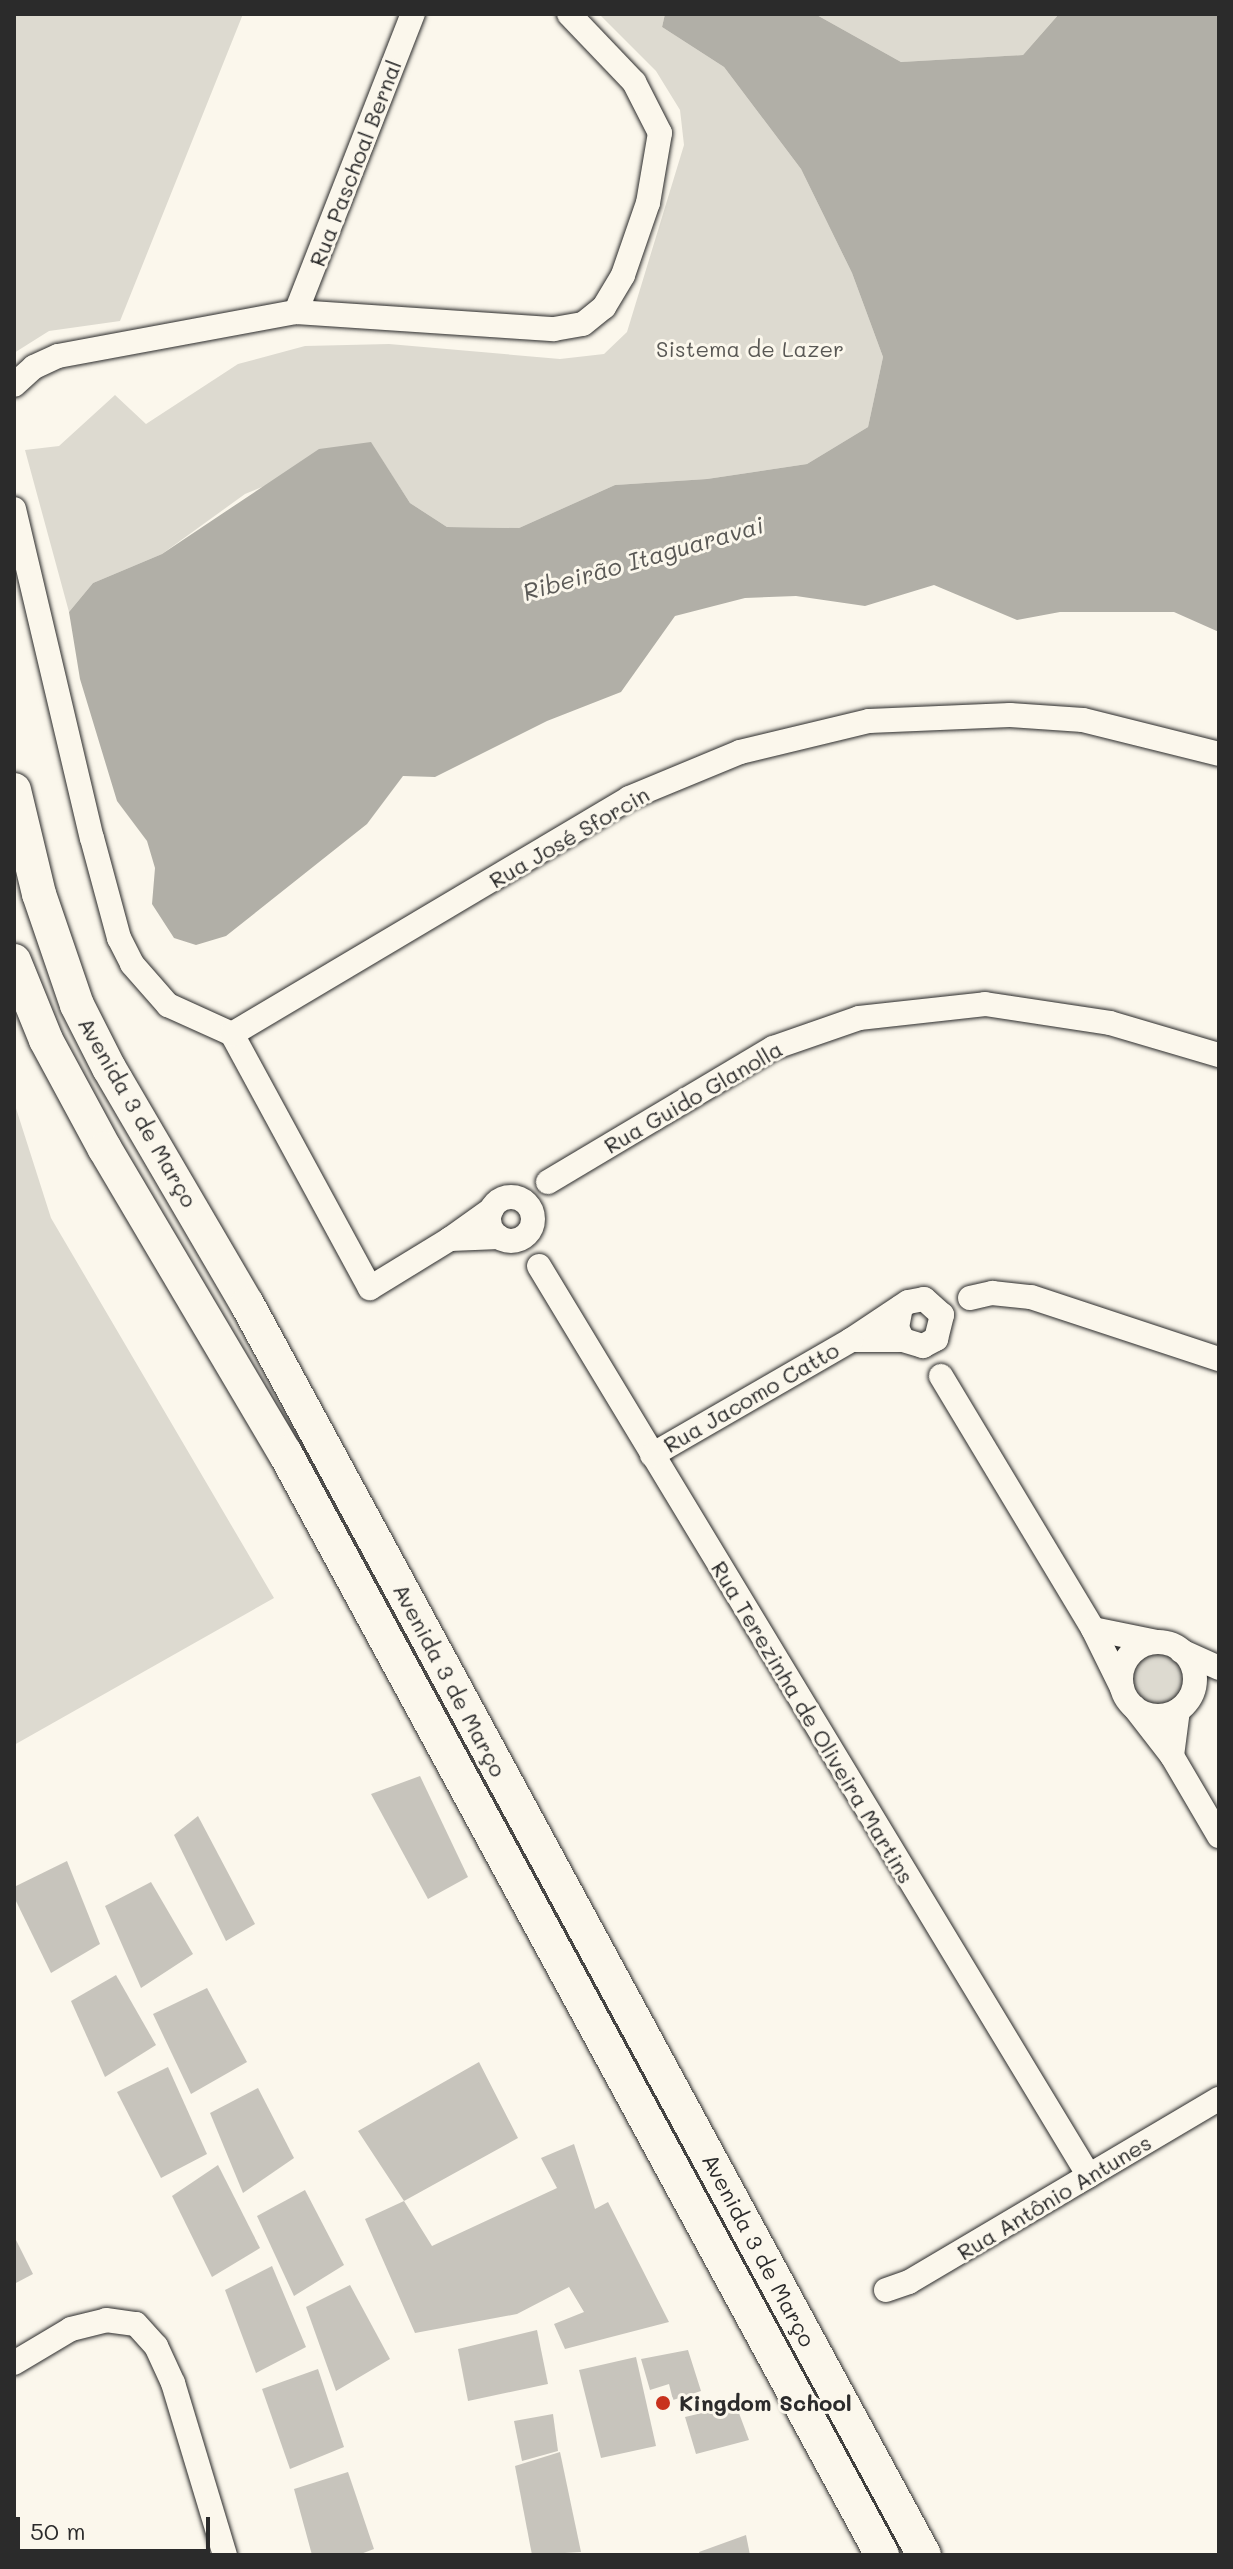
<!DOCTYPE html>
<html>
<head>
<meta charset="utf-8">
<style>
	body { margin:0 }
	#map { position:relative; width:1233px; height:2569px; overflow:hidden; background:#fbf7ec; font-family:Mali,sans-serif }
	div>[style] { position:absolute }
	.green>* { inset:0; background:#dddad0 }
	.round { border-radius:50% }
	.water>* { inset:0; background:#b1afa7 }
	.building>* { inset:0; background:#c7c4bc }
	.roads { filter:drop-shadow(0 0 2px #2b2b2b) drop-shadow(0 0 2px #2b2b2b) }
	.minor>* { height:24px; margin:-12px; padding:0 12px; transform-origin:12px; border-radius:12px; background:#fbf7ec }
	.minor>.ring { margin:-12px; padding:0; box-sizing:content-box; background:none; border:24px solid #fbf7ec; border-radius:50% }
	.secondary>* { height:34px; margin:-17px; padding:0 17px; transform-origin:17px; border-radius:17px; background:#fbf7ec }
	.dots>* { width:22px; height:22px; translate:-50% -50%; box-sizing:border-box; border:4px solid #fbf7ec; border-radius:50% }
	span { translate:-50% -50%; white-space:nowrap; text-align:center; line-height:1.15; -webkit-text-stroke:6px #fbf7ec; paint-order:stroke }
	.street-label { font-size:22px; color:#2b2b2b }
	.park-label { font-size:22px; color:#585754 }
	.poi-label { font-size:22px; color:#2b2b2b; font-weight:700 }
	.left { translate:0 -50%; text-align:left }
	.water-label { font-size:24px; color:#5a5956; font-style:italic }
	.frame { position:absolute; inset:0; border:16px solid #2b2b2b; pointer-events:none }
	.scale { position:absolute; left:16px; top:2517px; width:194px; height:36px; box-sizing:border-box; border:4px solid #2b2b2b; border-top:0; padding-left:10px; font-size:24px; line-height:28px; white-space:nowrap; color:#2b2b2b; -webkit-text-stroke:6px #fbf7ec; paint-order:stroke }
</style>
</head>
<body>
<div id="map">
	<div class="green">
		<i style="clip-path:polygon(14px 14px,243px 14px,120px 321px,49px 331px,14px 353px)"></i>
		<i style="clip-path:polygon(599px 14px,665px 14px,662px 27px,724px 67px,801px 169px,852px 273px,883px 357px,868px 427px,807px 464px,707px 479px,615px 485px,519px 528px,447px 527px,410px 503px,371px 443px,245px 494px,162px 554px,93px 583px,69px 612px,25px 450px,59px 446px,115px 395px,146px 424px,238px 364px,305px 346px,389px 344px,560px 359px,604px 354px,627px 332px,684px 145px,680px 110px,656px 71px)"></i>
		<i style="clip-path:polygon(815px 14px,1059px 14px,1023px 55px,901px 62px)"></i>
		<i style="clip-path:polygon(14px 1102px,51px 1218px,274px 1598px,14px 1745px)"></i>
		<i class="round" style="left:1129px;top:1650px;width:58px;height:58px"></i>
	</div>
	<div class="water">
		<i style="clip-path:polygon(665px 14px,815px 14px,901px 62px,1023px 55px,1059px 14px,1219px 14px,1219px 632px,1174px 612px,1060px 612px,1017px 620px,934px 585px,865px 606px,796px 596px,745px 598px,675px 616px,621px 692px,547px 721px,435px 777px,403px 776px,367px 824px,226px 936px,196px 945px,174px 938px,152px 904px,155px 868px,147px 841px,117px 801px,80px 679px,69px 612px,93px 583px,162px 554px,319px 449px,371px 442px,410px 503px,447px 527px,519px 528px,615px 485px,707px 479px,807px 464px,868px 427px,883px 357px,852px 273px,801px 169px,724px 67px,662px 27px)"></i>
	</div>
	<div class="building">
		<i style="clip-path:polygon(420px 1776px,468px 1877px,428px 1899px,371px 1794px)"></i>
		<i style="clip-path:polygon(198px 1816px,255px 1924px,226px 1941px,174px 1835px)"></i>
		<i style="clip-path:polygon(67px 1861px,100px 1944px,51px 1973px,14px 1897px,14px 1887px)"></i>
		<i style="clip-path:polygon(151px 1882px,193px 1954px,141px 1988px,105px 1906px)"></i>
		<i style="clip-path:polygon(116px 1975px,156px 2045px,105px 2077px,71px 2001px)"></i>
		<i style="clip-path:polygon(207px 1988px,247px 2062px,191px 2094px,153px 2014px)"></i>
		<i style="clip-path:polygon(479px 2062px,518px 2138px,404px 2201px,432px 2246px,557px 2188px,541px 2158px,574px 2144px,595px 2209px,608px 2202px,669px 2322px,565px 2349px,554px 2324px,584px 2312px,569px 2287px,517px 2314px,415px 2333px,365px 2219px,404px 2201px,358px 2131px)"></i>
		<i style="clip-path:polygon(168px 2067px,207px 2154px,161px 2178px,117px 2092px)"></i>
		<i style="clip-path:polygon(258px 2088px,294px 2158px,243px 2193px,210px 2113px)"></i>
		<i style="clip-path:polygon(218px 2165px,260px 2248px,212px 2277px,172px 2196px)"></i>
		<i style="clip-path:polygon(305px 2190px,344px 2265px,294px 2296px,257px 2216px)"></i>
		<i style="clip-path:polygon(14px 2236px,33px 2274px,14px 2284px)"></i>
		<i style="clip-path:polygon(272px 2266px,306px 2347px,256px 2373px,225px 2290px)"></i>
		<i style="clip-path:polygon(350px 2285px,390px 2359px,336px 2391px,306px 2307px)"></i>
		<i style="clip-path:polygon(537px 2330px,548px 2384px,468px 2401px,458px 2349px)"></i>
		<i style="clip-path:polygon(688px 2350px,701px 2391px,673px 2400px,669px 2384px,650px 2390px,641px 2359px)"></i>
		<i style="clip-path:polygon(636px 2357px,656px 2446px,601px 2458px,579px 2370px)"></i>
		<i style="clip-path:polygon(318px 2369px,344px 2447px,290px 2469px,262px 2389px)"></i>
		<i style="clip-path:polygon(736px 2405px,749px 2440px,696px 2454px,685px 2417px)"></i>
		<i style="clip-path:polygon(553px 2414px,558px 2451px,522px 2461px,514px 2421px)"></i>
		<i style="clip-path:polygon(560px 2452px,581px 2552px,532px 2555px,515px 2466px)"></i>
		<i style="clip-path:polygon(348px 2472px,374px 2549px,358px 2555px,312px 2555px,294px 2489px)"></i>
		<i style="clip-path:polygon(746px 2535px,750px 2555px,700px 2555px,699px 2552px)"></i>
	</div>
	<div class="roads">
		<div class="minor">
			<i style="left:296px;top:312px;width:320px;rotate:-68.6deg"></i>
			<i style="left:14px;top:385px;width:27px;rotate:-42deg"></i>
			<i style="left:34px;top:367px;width:26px;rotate:-25deg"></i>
			<i style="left:58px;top:356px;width:242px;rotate:-10.5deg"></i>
			<i style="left:296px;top:312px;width:259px;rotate:3.8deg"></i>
			<i style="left:554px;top:329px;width:29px;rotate:-10deg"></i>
			<i style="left:583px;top:324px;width:27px;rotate:-39deg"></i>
			<i style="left:604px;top:307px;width:37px;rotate:-59deg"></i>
			<i style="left:623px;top:275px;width:76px;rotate:-70.9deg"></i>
			<i style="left:648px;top:203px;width:71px;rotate:-80.3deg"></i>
			<i style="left:660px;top:133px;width:57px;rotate:-117deg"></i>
			<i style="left:634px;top:82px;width:94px;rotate:-133.7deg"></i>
			<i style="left:14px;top:509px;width:338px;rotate:76.7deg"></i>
			<i style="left:92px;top:838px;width:104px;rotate:74.9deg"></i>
			<i style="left:119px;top:938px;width:29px;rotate:63deg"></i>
			<i style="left:132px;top:964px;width:55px;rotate:48.7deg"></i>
			<i style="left:168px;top:1005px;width:70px;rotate:24.4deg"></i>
			<i style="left:232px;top:1034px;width:289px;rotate:61.5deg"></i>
			<i style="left:370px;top:1288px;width:94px;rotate:-31.5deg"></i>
			<i style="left:232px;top:1034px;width:462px;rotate:-30.7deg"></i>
			<i style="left:629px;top:798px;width:120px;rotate:-22.5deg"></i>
			<i style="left:740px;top:752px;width:133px;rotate:-13.5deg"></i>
			<i style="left:869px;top:721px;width:141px;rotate:-2.4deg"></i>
			<i style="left:1010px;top:715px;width:73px;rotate:3.9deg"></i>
			<i style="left:1083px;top:720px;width:140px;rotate:14deg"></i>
			<i style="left:548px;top:1182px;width:262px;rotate:-30.8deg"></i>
			<i style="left:773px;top:1048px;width:91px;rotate:-19.2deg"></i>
			<i style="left:859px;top:1018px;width:127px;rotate:-6.3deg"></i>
			<i style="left:985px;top:1004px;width:126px;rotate:8.6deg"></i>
			<i style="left:1110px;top:1023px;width:114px;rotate:16.4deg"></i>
			<i class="ring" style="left:489px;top:1197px;width:20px;height:20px"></i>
			<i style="left:492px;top:1209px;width:52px;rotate:144.5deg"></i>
			<i style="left:450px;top:1239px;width:49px;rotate:-2.3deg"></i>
			<i style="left:539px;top:1266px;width:1063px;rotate:58.85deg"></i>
			<i style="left:970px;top:1298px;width:23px;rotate:-13deg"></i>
			<i style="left:992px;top:1293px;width:39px;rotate:6deg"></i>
			<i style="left:1031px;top:1297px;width:198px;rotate:18.3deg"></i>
			<i style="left:901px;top:1307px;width:21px;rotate:101deg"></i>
			<i style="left:897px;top:1328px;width:13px;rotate:63deg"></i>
			<i style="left:903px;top:1340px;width:21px;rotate:17deg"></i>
			<i style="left:923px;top:1346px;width:15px;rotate:-28deg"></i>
			<i style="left:936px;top:1339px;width:25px;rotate:-76deg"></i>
			<i style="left:942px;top:1315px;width:24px;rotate:-138deg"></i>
			<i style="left:924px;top:1299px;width:16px;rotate:169deg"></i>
			<i style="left:908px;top:1302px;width:69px;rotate:146.3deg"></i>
			<i style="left:851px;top:1340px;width:52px"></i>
			<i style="left:941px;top:1376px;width:295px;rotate:59deg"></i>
			<i style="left:652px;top:1455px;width:230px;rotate:-30deg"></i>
			<i class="ring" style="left:1121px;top:1642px;width:50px;height:50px"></i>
			<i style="left:1181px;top:1651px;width:42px;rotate:24.1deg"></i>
			<i style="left:1122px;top:1688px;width:66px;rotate:-116.2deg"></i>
			<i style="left:1093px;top:1629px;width:65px;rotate:11.5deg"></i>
			<i style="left:1134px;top:1707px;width:62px;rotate:52.2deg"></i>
			<i style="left:1172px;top:1756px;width:46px;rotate:-82.6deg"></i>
			<i style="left:1172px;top:1756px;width:93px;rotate:59.6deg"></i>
			<i style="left:886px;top:2290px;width:24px;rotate:-19deg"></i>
			<i style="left:909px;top:2282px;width:360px;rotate:-30.6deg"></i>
			<i style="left:14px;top:2363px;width:66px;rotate:-30.8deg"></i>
			<i style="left:71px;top:2329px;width:36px;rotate:-14deg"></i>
			<i style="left:106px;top:2320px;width:30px;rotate:8deg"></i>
			<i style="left:136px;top:2324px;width:30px;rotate:48deg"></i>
			<i style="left:156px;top:2346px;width:41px;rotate:65.3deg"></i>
			<i style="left:173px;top:2383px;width:180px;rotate:73.2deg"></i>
		</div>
		<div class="secondary">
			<i style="left:14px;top:790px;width:107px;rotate:76.5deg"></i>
			<i style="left:39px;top:894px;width:117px;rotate:71.1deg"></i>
			<i style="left:77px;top:1005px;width:71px;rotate:63.1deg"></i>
			<i style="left:109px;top:1068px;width:273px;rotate:59.7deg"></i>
			<i style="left:247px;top:1304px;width:1422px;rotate:61.58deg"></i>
			<i style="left:14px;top:961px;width:85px;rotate:67.9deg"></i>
			<i style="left:46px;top:1040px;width:124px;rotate:61.6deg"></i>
			<i style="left:105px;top:1149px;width:353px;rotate:59.4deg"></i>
			<i style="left:285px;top:1453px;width:1253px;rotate:61.55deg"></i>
		</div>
	</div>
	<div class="dots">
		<i style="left:663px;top:2403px;background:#c8321e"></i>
	</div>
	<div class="street-label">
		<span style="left:355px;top:163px;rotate:-69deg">Rua Paschoal Bernal</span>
		<span style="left:569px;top:837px;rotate:-30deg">Rua José Sforcin</span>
		<span style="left:693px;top:1097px;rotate:-30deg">Rua Guido Glanolla</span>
		<span style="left:138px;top:1112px;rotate:60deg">Avenida 3 de Março</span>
		<span style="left:751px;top:1397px;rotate:-30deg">Rua Jacomo Catto</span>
		<span style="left:450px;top:1680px;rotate:62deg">Avenida 3 de Março</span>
		<span style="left:813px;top:1722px;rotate:59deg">Rua Terezinha de Oliveira Martins</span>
		<span style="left:1054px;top:2197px;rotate:-31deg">Rua Antônio Antunes</span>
		<span style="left:759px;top:2250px;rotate:62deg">Avenida 3 de Março</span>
	</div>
	<div class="park-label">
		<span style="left:750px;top:349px">Sistema de Lazer</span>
	</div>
	<div class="poi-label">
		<span class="left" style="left:679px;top:2403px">Kingdom School</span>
	</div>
	<div class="water-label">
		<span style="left:643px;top:558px;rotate:-16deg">Ribeirão Itaguaravai</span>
	</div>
	<div class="frame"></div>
	<div class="scale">50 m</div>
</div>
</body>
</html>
